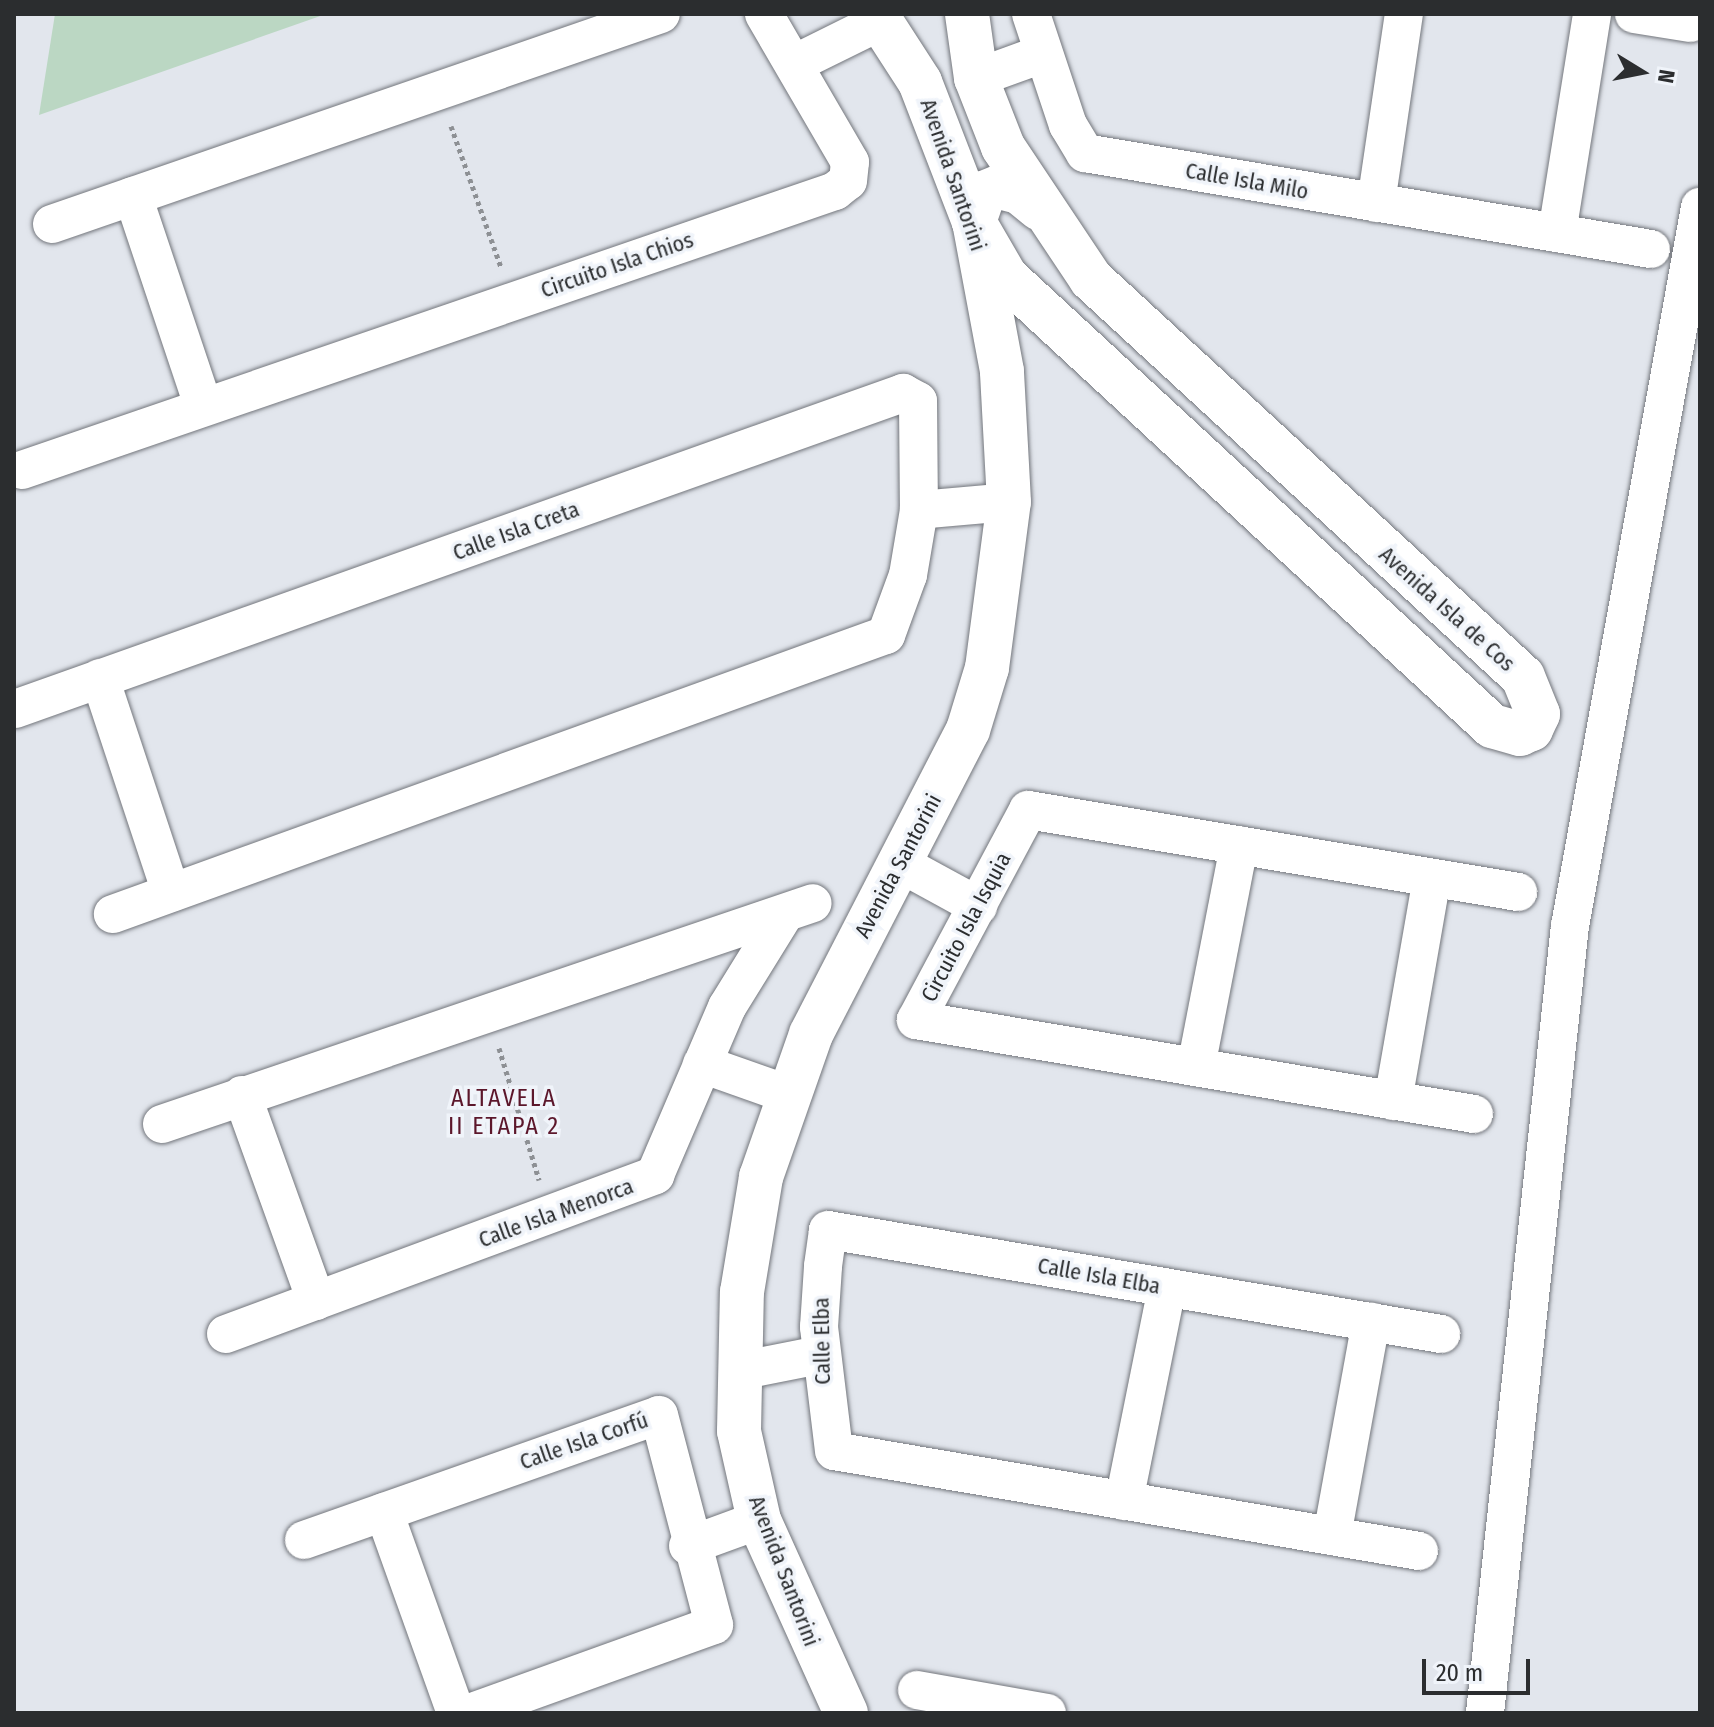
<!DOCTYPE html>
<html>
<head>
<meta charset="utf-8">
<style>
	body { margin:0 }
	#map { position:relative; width:1714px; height:1727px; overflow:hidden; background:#e2e6ed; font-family:"Fira Sans Condensed",sans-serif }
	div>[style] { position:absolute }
	.green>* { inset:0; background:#bbd7c3 }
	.path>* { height:5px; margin-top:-2.5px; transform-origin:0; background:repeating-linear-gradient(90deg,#8d9094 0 4px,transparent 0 8px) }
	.roads { filter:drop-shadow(0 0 2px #73767c) drop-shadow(0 0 2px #73767c) }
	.street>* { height:38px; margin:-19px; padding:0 19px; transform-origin:19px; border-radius:19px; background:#fff }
	.secondary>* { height:44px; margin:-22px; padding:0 22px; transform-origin:22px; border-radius:22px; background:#fff }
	span { translate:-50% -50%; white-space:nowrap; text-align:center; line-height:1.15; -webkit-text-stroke:7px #f0f4fa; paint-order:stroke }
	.street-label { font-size:22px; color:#2b2d2f }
	.neighbourhood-label { font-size:24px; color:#5c172b; letter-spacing:2px }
	.frame { position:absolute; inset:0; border:16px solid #2b2d2f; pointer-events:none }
	.north { position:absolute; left:1602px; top:32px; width:80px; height:80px; -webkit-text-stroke:6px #f0f4fa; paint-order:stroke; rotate:100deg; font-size:22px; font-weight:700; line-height:32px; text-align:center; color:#2b2d2f }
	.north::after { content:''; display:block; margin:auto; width:28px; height:36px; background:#2b2d2f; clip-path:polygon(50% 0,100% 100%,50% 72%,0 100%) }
	.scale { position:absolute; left:1422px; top:1659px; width:108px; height:36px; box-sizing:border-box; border:4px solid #2b2d2f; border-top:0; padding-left:10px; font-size:24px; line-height:28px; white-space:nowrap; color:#2b2d2f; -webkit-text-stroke:6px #f0f4fa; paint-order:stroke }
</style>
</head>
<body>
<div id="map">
	<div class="green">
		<i style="clip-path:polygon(55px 14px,326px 14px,39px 115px)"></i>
	</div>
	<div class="path">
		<i style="left:451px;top:126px;width:150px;rotate:70.5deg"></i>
		<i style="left:499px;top:1048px;width:138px;rotate:73.1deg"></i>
	</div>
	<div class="roads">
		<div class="street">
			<i style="left:1031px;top:14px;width:117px;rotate:71.6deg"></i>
			<i style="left:1068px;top:125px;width:33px;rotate:59deg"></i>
			<i style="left:1085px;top:153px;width:574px;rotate:9.63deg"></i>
			<i style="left:1634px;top:14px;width:57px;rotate:9.1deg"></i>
			<i style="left:796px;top:63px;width:95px;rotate:-26.3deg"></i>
			<i style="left:976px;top:78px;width:70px;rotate:-20deg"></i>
			<i style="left:133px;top:196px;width:220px;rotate:71.5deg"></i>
			<i style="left:1376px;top:203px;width:191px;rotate:-81.6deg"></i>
			<i style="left:52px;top:224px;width:644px;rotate:-19.03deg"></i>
			<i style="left:1557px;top:233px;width:222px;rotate:-80.9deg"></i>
			<i style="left:22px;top:470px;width:860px;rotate:-18.94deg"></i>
			<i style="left:835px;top:191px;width:16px;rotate:-38deg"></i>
			<i style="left:848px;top:181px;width:19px;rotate:-84deg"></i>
			<i style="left:850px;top:162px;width:171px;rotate:-120.2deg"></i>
			<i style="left:919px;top:510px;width:90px;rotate:-5.1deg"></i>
			<i style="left:100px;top:678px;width:226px;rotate:71.7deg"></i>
			<i style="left:15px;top:709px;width:943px;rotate:-19.59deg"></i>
			<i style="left:903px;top:393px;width:17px;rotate:28deg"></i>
			<i style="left:918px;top:401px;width:109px;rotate:89.5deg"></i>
			<i style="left:919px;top:510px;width:66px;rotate:99.6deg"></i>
			<i style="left:908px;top:575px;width:64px;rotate:110.1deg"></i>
			<i style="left:886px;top:635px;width:822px;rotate:160.15deg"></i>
			<i style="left:901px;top:864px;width:88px;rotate:28.6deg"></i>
			<i style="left:702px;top:1064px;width:90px;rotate:19.4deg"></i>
			<i style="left:1196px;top:1067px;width:226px;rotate:-79deg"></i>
			<i style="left:242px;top:1095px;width:219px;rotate:70.2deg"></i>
			<i style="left:1393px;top:1101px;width:226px;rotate:-80.1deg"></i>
			<i style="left:1474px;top:1114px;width:566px;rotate:-170.44deg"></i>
			<i style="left:916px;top:1020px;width:238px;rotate:-61.9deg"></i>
			<i style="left:1028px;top:810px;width:497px;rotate:9.5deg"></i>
			<i style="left:162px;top:1124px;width:687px;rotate:-18.75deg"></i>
			<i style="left:226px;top:1334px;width:458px;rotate:-20.3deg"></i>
			<i style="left:655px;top:1175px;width:183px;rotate:-66.8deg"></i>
			<i style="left:727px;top:1007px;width:110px;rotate:-58.3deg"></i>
			<i style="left:739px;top:1371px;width:83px;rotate:-11.2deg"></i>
			<i style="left:1124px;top:1501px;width:217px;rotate:-78.6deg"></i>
			<i style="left:384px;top:1512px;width:214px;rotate:70.3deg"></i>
			<i style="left:1332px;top:1536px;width:218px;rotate:-79.7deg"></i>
			<i style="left:304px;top:1540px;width:376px;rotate:-19.4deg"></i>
			<i style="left:659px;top:1415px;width:217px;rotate:75.3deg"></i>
			<i style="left:714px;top:1625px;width:259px;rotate:160.2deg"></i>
			<i style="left:688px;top:1546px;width:76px;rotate:-20.1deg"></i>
			<i style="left:1419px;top:1551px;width:593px;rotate:-170.3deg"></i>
			<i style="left:834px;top:1451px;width:125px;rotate:-96.9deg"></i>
			<i style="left:819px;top:1327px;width:61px;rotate:-86.2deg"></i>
			<i style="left:823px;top:1266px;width:36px;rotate:-82deg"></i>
			<i style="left:828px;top:1230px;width:622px;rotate:9.63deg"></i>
			<i style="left:917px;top:1690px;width:132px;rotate:10deg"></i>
			<i style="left:1485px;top:1713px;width:792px;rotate:-83.84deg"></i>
			<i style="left:1570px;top:926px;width:731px;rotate:-79.75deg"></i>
		</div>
		<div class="secondary">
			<i style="left:967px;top:14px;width:65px;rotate:82deg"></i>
			<i style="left:976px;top:78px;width:74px;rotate:68.6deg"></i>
			<i style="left:1003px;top:147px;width:159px;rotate:56.3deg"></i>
			<i style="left:1091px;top:279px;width:587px;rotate:42.65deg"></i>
			<i style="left:1523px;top:677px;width:40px;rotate:68deg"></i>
			<i style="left:1538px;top:714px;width:17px;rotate:115deg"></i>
			<i style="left:1531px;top:729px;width:12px;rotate:156deg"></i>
			<i style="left:1520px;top:734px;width:29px;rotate:-164deg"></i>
			<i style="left:1492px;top:726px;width:662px;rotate:-137.27deg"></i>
			<i style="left:1006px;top:277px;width:64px;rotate:-120.2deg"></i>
			<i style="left:974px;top:222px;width:31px;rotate:-71deg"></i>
			<i style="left:984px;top:193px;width:16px;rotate:-22deg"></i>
			<i style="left:999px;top:187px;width:21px;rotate:14deg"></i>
			<i style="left:1019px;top:192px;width:26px;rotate:39deg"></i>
			<i style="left:846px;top:1713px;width:212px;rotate:-114.3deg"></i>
			<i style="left:759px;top:1520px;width:91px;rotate:-102.7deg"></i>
			<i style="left:739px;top:1431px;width:139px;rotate:-88.8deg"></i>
			<i style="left:742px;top:1292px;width:117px;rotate:-80.6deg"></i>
			<i style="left:761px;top:1177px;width:151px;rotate:-70.7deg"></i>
			<i style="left:811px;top:1034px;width:342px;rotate:-62.7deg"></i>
			<i style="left:968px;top:730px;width:65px;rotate:-73deg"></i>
			<i style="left:987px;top:668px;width:167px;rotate:-82.5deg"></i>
			<i style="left:1009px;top:502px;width:131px;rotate:-93.1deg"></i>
			<i style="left:1002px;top:371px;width:152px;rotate:-100.6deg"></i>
			<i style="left:974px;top:222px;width:150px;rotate:-111.1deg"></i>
			<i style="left:920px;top:82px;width:81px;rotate:-122.9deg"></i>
		</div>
	</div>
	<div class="street-label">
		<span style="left:953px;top:175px;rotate:71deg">Avenida Santorini</span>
		<span style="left:1247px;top:181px;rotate:10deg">Calle Isla Milo</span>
		<span style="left:617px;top:265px;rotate:-19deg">Circuito Isla Chios</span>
		<span style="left:516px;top:531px;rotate:-20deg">Calle Isla Creta</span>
		<span style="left:1447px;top:609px;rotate:42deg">Avenida Isla de Cos</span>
		<span style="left:898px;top:866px;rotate:-62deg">Avenida Santorini</span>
		<span style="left:966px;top:927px;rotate:-62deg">Circuito Isla Isquia</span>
		<span style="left:556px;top:1213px;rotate:-20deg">Calle Isla Menorca</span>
		<span style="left:1099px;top:1276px;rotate:10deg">Calle Isla Elba</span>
		<span style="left:822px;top:1341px;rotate:-91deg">Calle Elba</span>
		<span style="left:584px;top:1441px;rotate:-19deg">Calle Isla Corfú</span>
		<span style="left:784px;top:1571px;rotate:69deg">Avenida Santorini</span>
	</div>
	<div class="neighbourhood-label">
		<span style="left:504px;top:1113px">ALTAVELA<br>II ETAPA 2</span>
	</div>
	<div class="frame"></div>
	<div class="north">N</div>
	<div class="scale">20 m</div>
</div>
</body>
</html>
